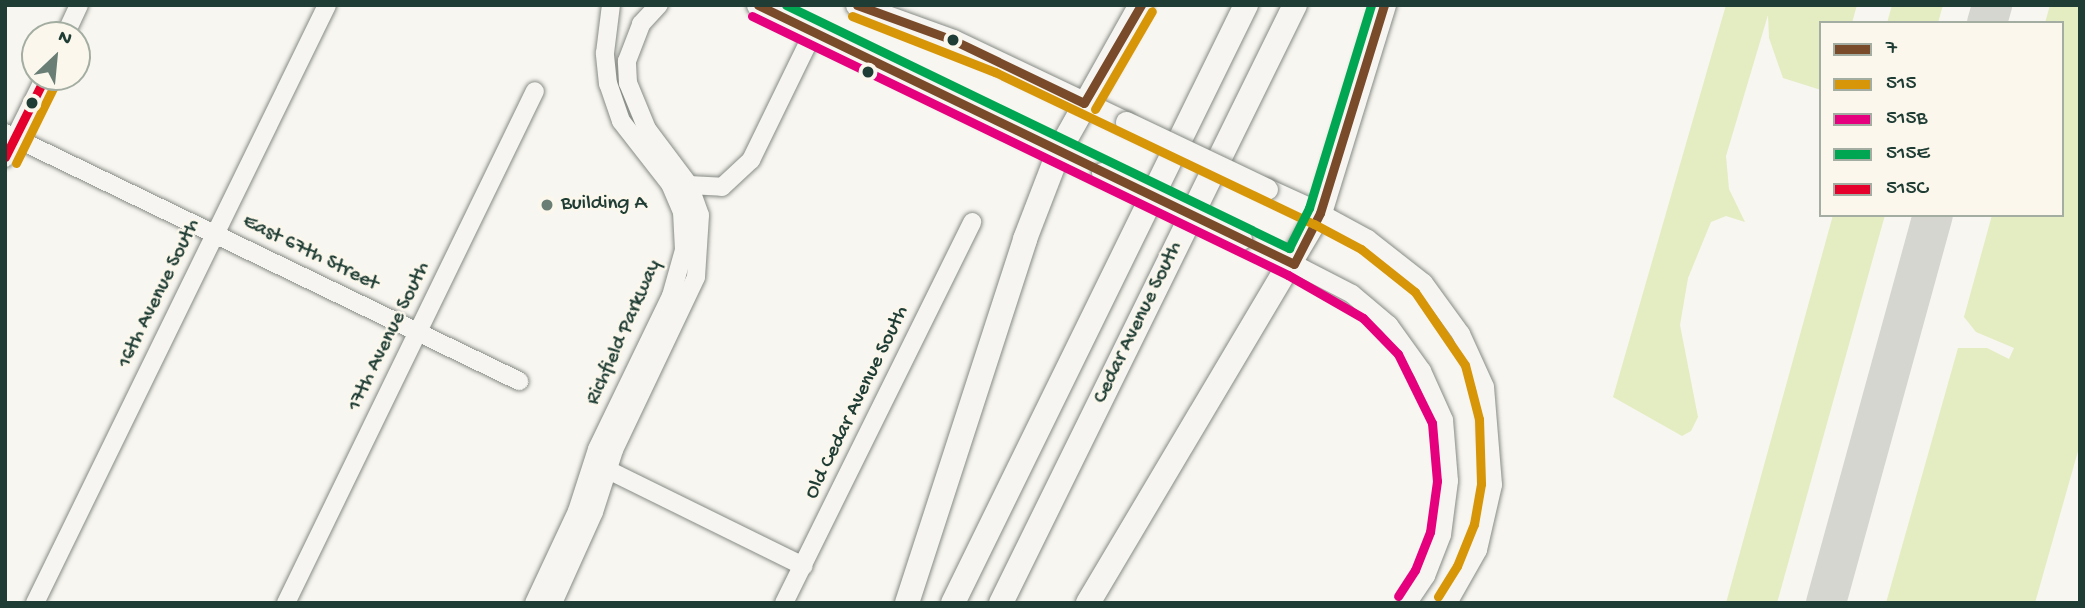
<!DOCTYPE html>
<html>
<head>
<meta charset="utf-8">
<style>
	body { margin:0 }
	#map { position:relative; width:2085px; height:608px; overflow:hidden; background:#f8f6f0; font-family:"Gochi Hand",sans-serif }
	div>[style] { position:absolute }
	.green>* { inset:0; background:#e3edc1 }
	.taxiway>* { height:40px; margin:-20px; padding:0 20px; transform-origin:20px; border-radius:20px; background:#d5d6d0 }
	.roads { filter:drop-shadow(0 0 2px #868b86) drop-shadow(0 0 2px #868b86) }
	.minor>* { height:18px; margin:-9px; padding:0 9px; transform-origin:9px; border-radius:9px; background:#f6f5f1 }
	.major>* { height:21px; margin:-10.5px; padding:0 10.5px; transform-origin:10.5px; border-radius:10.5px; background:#f6f5f1 }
	.highway>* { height:24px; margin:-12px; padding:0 12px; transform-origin:12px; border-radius:12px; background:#f6f5f1 }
	.bridges { filter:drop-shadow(0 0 2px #868b86) drop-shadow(0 0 2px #868b86) }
	.major-bridge>* { height:21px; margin:-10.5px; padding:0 10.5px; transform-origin:10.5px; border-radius:10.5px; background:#f6f5f1 }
	.bus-1>* { height:9px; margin:-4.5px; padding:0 4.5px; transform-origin:4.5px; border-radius:4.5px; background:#7a4b2a }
	.bus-2>* { height:9px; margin:-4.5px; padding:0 4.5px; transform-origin:4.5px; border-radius:4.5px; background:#d79608 }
	.bus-3>* { height:9px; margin:-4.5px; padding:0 4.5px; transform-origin:4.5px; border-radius:4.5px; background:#e5007d }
	.bus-4>* { height:9px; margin:-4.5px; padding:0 4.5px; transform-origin:4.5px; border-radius:4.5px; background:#00a651 }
	.bus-5>* { height:9px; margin:-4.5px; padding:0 4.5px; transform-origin:4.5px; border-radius:4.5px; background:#e4002b }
	.dots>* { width:19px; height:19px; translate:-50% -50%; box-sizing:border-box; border:4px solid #fbf7ec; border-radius:50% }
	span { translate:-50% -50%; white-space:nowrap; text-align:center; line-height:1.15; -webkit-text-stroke:5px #fbf7ec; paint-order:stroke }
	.poi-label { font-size:21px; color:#1f3d34 }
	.left { translate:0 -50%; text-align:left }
	.street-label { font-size:21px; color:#1f3d34 }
	.frame { position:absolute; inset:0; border:7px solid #1f3d34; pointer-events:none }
	.legend { position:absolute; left:1819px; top:21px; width:245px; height:196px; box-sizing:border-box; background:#fbf7ec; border:2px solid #a3ada2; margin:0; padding:9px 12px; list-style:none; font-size:21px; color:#1f3d34 }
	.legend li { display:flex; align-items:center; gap:14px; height:35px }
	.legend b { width:35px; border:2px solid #a3ada2 }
	.north { position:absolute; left:21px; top:21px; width:70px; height:70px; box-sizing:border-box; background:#fbf7ec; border:2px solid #a3ada2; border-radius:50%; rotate:26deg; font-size:19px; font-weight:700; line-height:28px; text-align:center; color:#1f3d34 }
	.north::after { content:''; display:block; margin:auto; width:24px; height:32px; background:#6b7e76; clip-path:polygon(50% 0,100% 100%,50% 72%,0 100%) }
</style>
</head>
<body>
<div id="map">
	<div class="green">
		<i style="clip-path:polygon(1726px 5px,1857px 5px,1852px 23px,1821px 23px,1821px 90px,1783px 78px,1769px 38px,1768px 15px,1726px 156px,1729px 189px,1745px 222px,1726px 216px,1711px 222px,1688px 278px,1680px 325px,1698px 417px,1691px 431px,1682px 436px,1613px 397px)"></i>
		<i style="clip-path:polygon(1892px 5px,1943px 5px,1938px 23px,1887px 23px)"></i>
		<i style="clip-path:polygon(2050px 5px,2080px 5px,2080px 444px,2035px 603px,1886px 603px,1958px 348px,1987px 348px,2009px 359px,2014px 348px,1976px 332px,1964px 317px,1992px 215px,2062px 215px,2062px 23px,2045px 23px)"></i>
		<i style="clip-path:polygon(1833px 215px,1885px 215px,1777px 603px,1726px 603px)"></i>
	</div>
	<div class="taxiway">
		<i style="left:1987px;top:23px;width:19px;rotate:-74deg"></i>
		<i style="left:1826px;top:603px;width:402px;rotate:-74.6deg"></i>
	</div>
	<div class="roads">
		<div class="minor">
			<i style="left:65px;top:35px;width:33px;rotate:-65deg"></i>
			<i style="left:5px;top:133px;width:571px;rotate:25.76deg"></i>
			<i style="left:5px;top:158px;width:90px;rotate:-63.7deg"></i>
			<i style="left:689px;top:185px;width:33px;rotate:3deg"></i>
			<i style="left:722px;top:187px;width:40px;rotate:-43deg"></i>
			<i style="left:751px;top:160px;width:141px;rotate:-64deg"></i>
			<i style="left:1320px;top:213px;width:55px;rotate:28.4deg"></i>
			<i style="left:1368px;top:239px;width:71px;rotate:38.2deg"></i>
			<i style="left:1424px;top:283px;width:63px;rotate:54deg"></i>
			<i style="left:1461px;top:334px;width:58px;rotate:65.6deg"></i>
			<i style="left:1485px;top:387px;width:98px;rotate:85.3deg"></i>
			<i style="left:1493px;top:485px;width:67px;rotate:103deg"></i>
			<i style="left:1478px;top:550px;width:61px;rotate:119.5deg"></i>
			<i style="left:1294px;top:264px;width:65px;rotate:27.3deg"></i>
			<i style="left:1352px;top:294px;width:48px;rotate:40deg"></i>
			<i style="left:1389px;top:325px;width:57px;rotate:54.3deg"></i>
			<i style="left:1422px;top:371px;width:54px;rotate:65.8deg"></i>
			<i style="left:1444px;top:420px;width:61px;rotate:85.3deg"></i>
			<i style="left:1449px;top:481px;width:54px;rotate:97.4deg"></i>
			<i style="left:1442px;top:535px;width:44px;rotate:111.3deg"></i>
			<i style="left:1426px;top:576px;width:32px;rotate:124deg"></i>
			<i style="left:598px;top:465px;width:229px;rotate:26.2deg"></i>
			<i style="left:35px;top:603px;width:665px;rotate:-63.97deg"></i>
			<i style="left:286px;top:603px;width:569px;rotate:-64.07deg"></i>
			<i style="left:534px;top:603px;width:102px;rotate:-64.9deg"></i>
			<i style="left:577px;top:511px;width:65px;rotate:-72.1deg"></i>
			<i style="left:597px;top:449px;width:170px;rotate:-64.2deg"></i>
			<i style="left:671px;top:296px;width:48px;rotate:-74.2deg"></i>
			<i style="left:684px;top:250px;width:38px;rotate:-93deg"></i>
			<i style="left:682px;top:212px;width:30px;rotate:-113deg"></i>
			<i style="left:670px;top:184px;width:80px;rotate:-127.9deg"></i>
			<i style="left:621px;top:121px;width:39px;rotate:-109deg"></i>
			<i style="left:608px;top:84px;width:31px;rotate:-96deg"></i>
			<i style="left:605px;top:53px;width:48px;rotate:-82.9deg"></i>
			<i style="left:553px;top:603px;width:100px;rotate:-65.7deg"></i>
			<i style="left:594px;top:512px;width:65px;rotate:-72.1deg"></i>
			<i style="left:614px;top:450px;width:191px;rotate:-64.6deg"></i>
			<i style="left:696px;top:277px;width:62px;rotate:-86.3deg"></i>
			<i style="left:700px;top:215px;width:32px;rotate:-110deg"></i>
			<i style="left:689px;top:185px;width:70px;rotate:-126.9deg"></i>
			<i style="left:647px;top:129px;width:50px;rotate:-112.4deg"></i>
			<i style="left:628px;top:83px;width:22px;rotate:-93deg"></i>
			<i style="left:627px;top:61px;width:40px;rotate:-69deg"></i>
			<i style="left:641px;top:24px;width:26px;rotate:-47deg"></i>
			<i style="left:784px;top:603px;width:425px;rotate:-63.7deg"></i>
		</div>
		<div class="major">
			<i style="left:757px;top:5px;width:384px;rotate:26deg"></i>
			<i style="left:856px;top:5px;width:103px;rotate:19.8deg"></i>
			<i style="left:953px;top:40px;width:191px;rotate:25.4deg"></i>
			<i style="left:1267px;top:189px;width:58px;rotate:24.4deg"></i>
			<i style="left:1241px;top:239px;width:59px;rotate:25.3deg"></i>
		</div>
		<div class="highway">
			<i style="left:907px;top:603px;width:383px;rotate:-72deg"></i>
			<i style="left:1025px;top:239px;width:94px;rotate:-68.9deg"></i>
			<i style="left:1059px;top:151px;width:167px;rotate:-60.7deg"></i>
			<i style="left:953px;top:603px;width:666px;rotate:-63.9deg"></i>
			<i style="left:1001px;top:603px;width:666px;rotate:-63.82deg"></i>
			<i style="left:1088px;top:603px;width:454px;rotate:-59.3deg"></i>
			<i style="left:1320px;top:213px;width:218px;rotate:-72.9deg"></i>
		</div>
	</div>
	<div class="bridges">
		<div class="major-bridge">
			<i style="left:1126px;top:122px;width:156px;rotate:25.4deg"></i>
			<i style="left:1102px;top:173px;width:154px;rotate:25.4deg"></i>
		</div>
	</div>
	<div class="bus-1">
		<i style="left:758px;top:5px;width:595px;rotate:25.79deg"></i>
		<i style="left:1294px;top:264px;width:57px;rotate:-63deg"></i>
		<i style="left:1320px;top:213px;width:218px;rotate:-72.9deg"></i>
		<i style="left:857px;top:5px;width:102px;rotate:20deg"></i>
		<i style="left:953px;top:40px;width:145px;rotate:25.7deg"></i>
		<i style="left:1084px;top:103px;width:113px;rotate:-59.8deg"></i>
	</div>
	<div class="bus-2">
		<i style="left:852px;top:16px;width:154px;rotate:21.4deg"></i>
		<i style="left:995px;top:72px;width:353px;rotate:25.5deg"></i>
		<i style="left:1314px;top:224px;width:53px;rotate:28deg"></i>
		<i style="left:1361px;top:249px;width:69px;rotate:38.5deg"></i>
		<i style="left:1415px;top:292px;width:88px;rotate:55.6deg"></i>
		<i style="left:1465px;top:365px;width:56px;rotate:75.5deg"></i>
		<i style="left:1479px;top:419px;width:65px;rotate:88.2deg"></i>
		<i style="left:1481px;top:484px;width:41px;rotate:99.9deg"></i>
		<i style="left:1474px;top:524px;width:45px;rotate:112deg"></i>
		<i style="left:1457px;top:566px;width:36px;rotate:122deg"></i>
		<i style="left:1095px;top:109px;width:113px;rotate:-59.8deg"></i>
		<i style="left:16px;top:163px;width:90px;rotate:-63.7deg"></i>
	</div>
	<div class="bus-3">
		<i style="left:752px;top:16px;width:595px;rotate:25.79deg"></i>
		<i style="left:1288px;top:275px;width:86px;rotate:29.8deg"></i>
		<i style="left:1363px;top:318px;width:50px;rotate:45.8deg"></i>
		<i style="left:1398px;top:354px;width:77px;rotate:63.8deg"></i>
		<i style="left:1432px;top:423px;width:58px;rotate:85.1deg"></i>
		<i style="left:1437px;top:481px;width:51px;rotate:97.8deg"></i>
		<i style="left:1430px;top:532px;width:41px;rotate:111.5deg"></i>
		<i style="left:1415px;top:570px;width:31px;rotate:123deg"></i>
	</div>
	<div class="bus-4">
		<i style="left:786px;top:5px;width:559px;rotate:25.79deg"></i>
		<i style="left:1289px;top:248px;width:45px;rotate:-63.4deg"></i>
		<i style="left:1309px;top:208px;width:212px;rotate:-73deg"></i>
	</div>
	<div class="bus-5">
		<i style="left:5px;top:157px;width:89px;rotate:-63.4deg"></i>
	</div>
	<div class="dots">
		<i style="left:953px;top:40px;background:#1f3d34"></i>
		<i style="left:868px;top:72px;background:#1f3d34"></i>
		<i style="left:32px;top:103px;background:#1f3d34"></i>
		<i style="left:547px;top:205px;background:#6b7e76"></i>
	</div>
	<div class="poi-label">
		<span class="left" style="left:561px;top:205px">Building A</span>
	</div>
	<div class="street-label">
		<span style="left:310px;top:254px;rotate:26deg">East 67th Street</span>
		<span style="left:160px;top:294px;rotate:-64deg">16th Avenue South</span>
		<span style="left:1139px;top:323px;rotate:-64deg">Cedar Avenue South</span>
		<span style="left:625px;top:333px;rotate:-66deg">Richfield Parkway</span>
		<span style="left:390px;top:337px;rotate:-64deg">17th Avenue South</span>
		<span style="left:858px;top:403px;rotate:-64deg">Old Cedar Avenue South</span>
	</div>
	<div class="frame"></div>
	<ul class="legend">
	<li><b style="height:9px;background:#7a4b2a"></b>7</li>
	<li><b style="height:9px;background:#d79608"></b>515</li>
	<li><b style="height:9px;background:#e5007d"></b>515B</li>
	<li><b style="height:9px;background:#00a651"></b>515E</li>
	<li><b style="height:9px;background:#e4002b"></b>515C</li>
	</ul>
	<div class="north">N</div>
</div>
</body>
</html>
